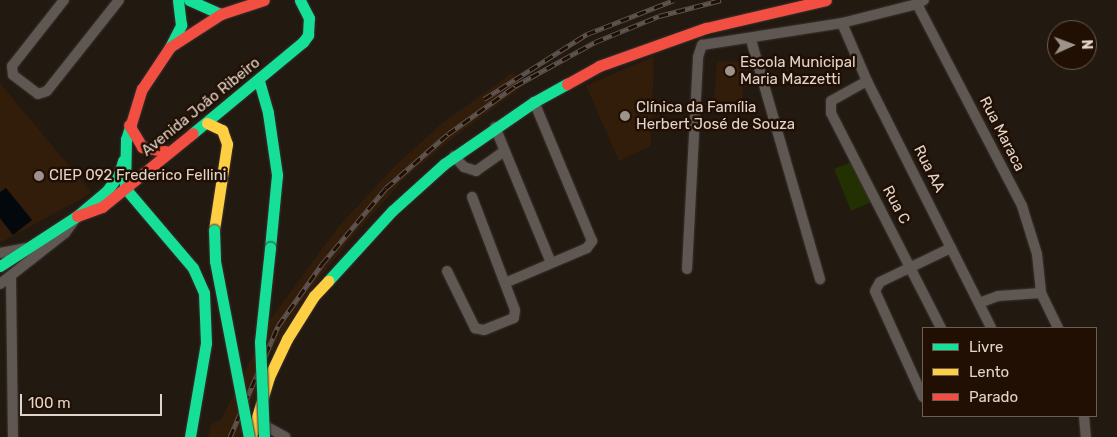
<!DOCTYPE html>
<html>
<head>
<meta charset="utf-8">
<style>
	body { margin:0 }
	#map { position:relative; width:1117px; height:437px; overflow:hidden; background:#221911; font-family:Rubik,sans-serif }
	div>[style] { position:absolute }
	.built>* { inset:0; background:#321c0a }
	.green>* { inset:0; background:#223002 }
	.water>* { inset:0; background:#03080c }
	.roads { filter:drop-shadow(0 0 1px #3a322e) drop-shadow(0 0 1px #3a322e) }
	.street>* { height:10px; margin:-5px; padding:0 5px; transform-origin:5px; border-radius:5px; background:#5f5751 }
	.fast>* { height:11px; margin:-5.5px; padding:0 5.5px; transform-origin:5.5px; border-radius:5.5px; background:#16e098 }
	.slow>* { height:11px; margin:-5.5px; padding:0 5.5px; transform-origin:5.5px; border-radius:5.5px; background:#ffcf43 }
	.jam>* { height:11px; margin:-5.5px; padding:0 5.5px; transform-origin:5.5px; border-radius:5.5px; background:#f24e42 }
	.rail>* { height:5px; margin-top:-2.5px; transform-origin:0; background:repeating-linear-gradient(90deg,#200f02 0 9px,#5e5551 0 18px); box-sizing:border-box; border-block:1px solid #5e5551 }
	.bridges { filter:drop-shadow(0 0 1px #3a322e) drop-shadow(0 0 1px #3a322e) }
	.fast-bridge>* { height:11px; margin:-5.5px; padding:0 5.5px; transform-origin:5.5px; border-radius:5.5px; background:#16e098 }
	.dots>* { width:14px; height:14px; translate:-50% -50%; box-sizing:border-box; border:2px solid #200f02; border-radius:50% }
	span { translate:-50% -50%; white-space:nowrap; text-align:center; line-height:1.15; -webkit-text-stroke:5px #200f02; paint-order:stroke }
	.poi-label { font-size:15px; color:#e1d4cb }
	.left { translate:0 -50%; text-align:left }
	.street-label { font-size:15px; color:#e1d4cb }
	.legend { position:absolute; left:922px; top:327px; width:175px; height:90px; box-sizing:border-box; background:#200f02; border:1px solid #6d5e52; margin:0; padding:6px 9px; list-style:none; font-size:15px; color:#e1d4cb }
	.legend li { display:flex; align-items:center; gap:10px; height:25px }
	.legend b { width:25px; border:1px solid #6d5e52 }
	.north { position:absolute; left:1047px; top:20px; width:50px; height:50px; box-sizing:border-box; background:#200f02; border:1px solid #6d5e52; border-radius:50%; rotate:88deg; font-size:14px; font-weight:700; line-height:20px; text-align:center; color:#e1d4cb }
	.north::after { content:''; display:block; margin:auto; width:18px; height:22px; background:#9e938a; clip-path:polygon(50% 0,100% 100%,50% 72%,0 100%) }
	.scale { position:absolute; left:20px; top:394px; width:142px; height:22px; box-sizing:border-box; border:2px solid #e1d4cb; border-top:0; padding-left:6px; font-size:15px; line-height:18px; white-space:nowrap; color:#e1d4cb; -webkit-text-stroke:4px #200f02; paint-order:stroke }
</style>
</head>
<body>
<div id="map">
	<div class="built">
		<i style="clip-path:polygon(654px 56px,651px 146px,619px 161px,586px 86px)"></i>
		<i style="clip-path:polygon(717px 61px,745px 62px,742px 103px,714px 101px)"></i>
		<i style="clip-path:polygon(513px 72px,522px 87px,449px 141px,404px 179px,350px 239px,301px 303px,268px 358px,240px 437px,208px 437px,211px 424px,221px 420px,270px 320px,338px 227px,394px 167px,440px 125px)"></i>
		<i style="clip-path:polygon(0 83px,92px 193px,0 243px)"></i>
	</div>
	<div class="green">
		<i style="clip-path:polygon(856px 160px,874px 201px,851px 211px,834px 169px)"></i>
	</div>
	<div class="water">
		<i style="clip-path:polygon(6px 188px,32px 220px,13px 235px,0 218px,0 192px)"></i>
	</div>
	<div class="roads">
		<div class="street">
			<i style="left:64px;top:0;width:84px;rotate:128.2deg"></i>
			<i style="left:12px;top:66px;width:9px;rotate:84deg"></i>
			<i style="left:13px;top:75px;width:31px;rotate:37deg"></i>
			<i style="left:38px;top:94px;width:9px;rotate:-18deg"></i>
			<i style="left:47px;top:91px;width:116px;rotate:-51.6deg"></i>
			<i style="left:924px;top:0;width:8px;rotate:150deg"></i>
			<i style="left:917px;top:4px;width:228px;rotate:62.5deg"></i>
			<i style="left:1022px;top:206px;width:50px;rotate:72.6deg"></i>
			<i style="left:1037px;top:254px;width:39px;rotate:84deg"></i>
			<i style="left:1041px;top:293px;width:39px;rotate:64deg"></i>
			<i style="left:842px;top:23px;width:63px;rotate:66.7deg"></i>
			<i style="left:867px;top:81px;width:276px;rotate:63.3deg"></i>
			<i style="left:751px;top:40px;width:249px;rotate:73.9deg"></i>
			<i style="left:867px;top:81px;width:41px;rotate:150.9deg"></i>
			<i style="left:831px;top:101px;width:12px;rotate:90deg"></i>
			<i style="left:831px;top:113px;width:242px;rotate:62.9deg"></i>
			<i style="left:495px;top:127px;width:147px;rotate:67.6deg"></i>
			<i style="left:454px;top:156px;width:15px;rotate:48deg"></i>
			<i style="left:464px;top:167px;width:13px;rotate:18deg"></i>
			<i style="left:476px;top:171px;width:35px;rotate:-35deg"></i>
			<i style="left:0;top:253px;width:26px;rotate:-11deg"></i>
			<i style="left:687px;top:269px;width:212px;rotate:-87deg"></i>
			<i style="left:698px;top:57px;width:13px;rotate:-72deg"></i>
			<i style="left:702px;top:45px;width:142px;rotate:-8.9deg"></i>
			<i style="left:842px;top:23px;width:77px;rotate:-14.2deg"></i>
			<i style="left:447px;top:271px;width:64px;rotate:63.8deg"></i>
			<i style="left:475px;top:328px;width:9px;rotate:13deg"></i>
			<i style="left:484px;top:330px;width:32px;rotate:-22deg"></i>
			<i style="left:514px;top:318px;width:8px;rotate:-83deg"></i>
			<i style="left:515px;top:310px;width:121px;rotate:-110.8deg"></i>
			<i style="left:11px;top:276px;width:161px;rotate:89.3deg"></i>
			<i style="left:505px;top:283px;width:89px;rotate:-23.1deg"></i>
			<i style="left:587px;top:248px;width:9px;rotate:-54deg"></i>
			<i style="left:592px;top:241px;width:151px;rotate:-112.6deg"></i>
			<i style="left:0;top:284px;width:83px;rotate:-38.1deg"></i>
			<i style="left:65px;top:233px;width:17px;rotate:-54deg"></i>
			<i style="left:979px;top:303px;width:20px;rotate:-20deg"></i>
			<i style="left:998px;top:296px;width:43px;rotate:-4deg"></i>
			<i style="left:923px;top:397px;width:116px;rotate:-114.4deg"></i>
			<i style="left:875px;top:291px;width:10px;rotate:-61deg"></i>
			<i style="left:880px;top:282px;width:79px;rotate:-25.6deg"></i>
			<i style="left:1084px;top:416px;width:21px;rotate:85deg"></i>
			<i style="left:260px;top:423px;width:29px;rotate:29deg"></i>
		</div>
		<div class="fast">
			<i style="left:189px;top:0;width:35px;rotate:24deg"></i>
			<i style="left:170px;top:47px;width:25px;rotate:-63deg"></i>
			<i style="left:181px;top:25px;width:25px;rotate:-97deg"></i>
			<i style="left:259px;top:81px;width:33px;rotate:74deg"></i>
			<i style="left:268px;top:113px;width:63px;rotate:81.7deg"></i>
			<i style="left:277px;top:175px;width:73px;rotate:95.5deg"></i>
			<i style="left:131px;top:124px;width:16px;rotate:108deg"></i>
			<i style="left:126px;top:139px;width:49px;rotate:91.2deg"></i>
			<i style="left:125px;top:188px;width:105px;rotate:49.6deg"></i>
			<i style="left:193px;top:268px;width:27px;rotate:66deg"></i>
			<i style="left:204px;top:293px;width:50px;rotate:87.7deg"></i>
			<i style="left:206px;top:343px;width:95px;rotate:99.7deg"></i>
			<i style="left:193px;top:133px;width:143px;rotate:-39.6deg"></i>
			<i style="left:303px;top:42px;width:9px;rotate:-54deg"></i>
			<i style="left:308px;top:35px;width:17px;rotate:-87deg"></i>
			<i style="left:309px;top:18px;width:20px;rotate:-117deg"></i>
			<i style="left:0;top:266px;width:92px;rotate:-33deg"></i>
			<i style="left:77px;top:216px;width:38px;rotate:-40deg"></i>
			<i style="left:106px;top:192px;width:22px;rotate:-54deg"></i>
			<i style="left:119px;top:174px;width:14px;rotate:-73deg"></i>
			<i style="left:328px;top:281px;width:95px;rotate:-47.6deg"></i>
			<i style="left:392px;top:211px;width:70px;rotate:-42.1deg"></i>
			<i style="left:444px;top:164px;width:109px;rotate:-34.6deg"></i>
			<i style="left:534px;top:102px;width:38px;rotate:-29deg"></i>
		</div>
		<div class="slow">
			<i style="left:207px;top:123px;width:17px;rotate:25deg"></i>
			<i style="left:222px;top:130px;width:15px;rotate:70deg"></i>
			<i style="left:227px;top:144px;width:87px;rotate:98.6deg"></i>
			<i style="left:251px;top:437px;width:63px;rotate:-73.3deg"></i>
			<i style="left:269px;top:377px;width:42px;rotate:-64.7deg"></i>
			<i style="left:287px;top:339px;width:51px;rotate:-57.9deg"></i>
			<i style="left:314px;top:296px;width:21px;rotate:-47deg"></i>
		</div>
		<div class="jam">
			<i style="left:567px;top:84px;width:37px;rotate:-29deg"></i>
			<i style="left:599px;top:66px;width:114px;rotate:-19.6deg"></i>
			<i style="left:706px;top:28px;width:123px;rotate:-13.1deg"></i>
			<i style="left:131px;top:124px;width:37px;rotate:-73deg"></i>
			<i style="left:142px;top:89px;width:50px;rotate:-56.3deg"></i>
			<i style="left:170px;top:47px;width:61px;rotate:-32.9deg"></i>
			<i style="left:221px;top:14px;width:45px;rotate:-18deg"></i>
			<i style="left:129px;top:125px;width:26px;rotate:59deg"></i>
			<i style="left:142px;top:147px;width:28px;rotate:10deg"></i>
			<i style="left:77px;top:216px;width:27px;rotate:-20deg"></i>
			<i style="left:102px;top:207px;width:117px;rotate:-39.1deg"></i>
		</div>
	</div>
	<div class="rail">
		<i style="left:484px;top:99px;width:122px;rotate:-32.3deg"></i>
		<i style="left:587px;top:34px;width:93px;rotate:-21.3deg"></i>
		<i style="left:230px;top:437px;width:121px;rotate:-66.6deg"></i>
		<i style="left:278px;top:326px;width:76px;rotate:-54.6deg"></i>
		<i style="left:322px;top:264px;width:99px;rotate:-49.9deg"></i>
		<i style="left:386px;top:188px;width:82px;rotate:-41.1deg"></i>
		<i style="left:448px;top:134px;width:82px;rotate:-35.6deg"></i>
		<i style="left:515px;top:86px;width:91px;rotate:-28.8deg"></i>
		<i style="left:595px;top:42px;width:69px;rotate:-22.1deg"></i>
		<i style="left:659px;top:16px;width:64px;rotate:-14.5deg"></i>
	</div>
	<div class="bridges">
		<div class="fast-bridge">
			<i style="left:214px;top:230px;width:31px;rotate:88deg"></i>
			<i style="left:215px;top:261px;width:179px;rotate:79.1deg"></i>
			<i style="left:264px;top:437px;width:95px;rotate:-92.4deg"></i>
			<i style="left:260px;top:342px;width:95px;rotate:-83.9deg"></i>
		</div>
	</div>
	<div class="dots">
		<i style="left:730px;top:71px;background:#9e938a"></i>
		<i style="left:625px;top:116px;background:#9e938a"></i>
		<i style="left:39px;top:176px;background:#9e938a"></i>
	</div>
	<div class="poi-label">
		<span class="left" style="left:740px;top:71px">Escola Municipal<br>Maria Mazzetti</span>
		<span class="left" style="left:636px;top:116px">Clínica da Família<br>Herbert José de Souza</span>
		<span class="left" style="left:49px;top:176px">CIEP 092 Frederico Fellini</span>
	</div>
	<div class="street-label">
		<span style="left:201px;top:107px;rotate:-39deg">Avenida João Ribeiro</span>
		<span style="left:1002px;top:134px;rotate:63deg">Rua Maraca</span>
		<span style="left:929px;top:169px;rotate:63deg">Rua AA</span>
		<span style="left:896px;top:205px;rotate:62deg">Rua C</span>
	</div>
	<ul class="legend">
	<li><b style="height:6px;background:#16e098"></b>Livre</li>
	<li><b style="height:6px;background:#ffcf43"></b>Lento</li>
	<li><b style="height:6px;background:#f24e42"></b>Parado</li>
	</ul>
	<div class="north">N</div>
	<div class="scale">100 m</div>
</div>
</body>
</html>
